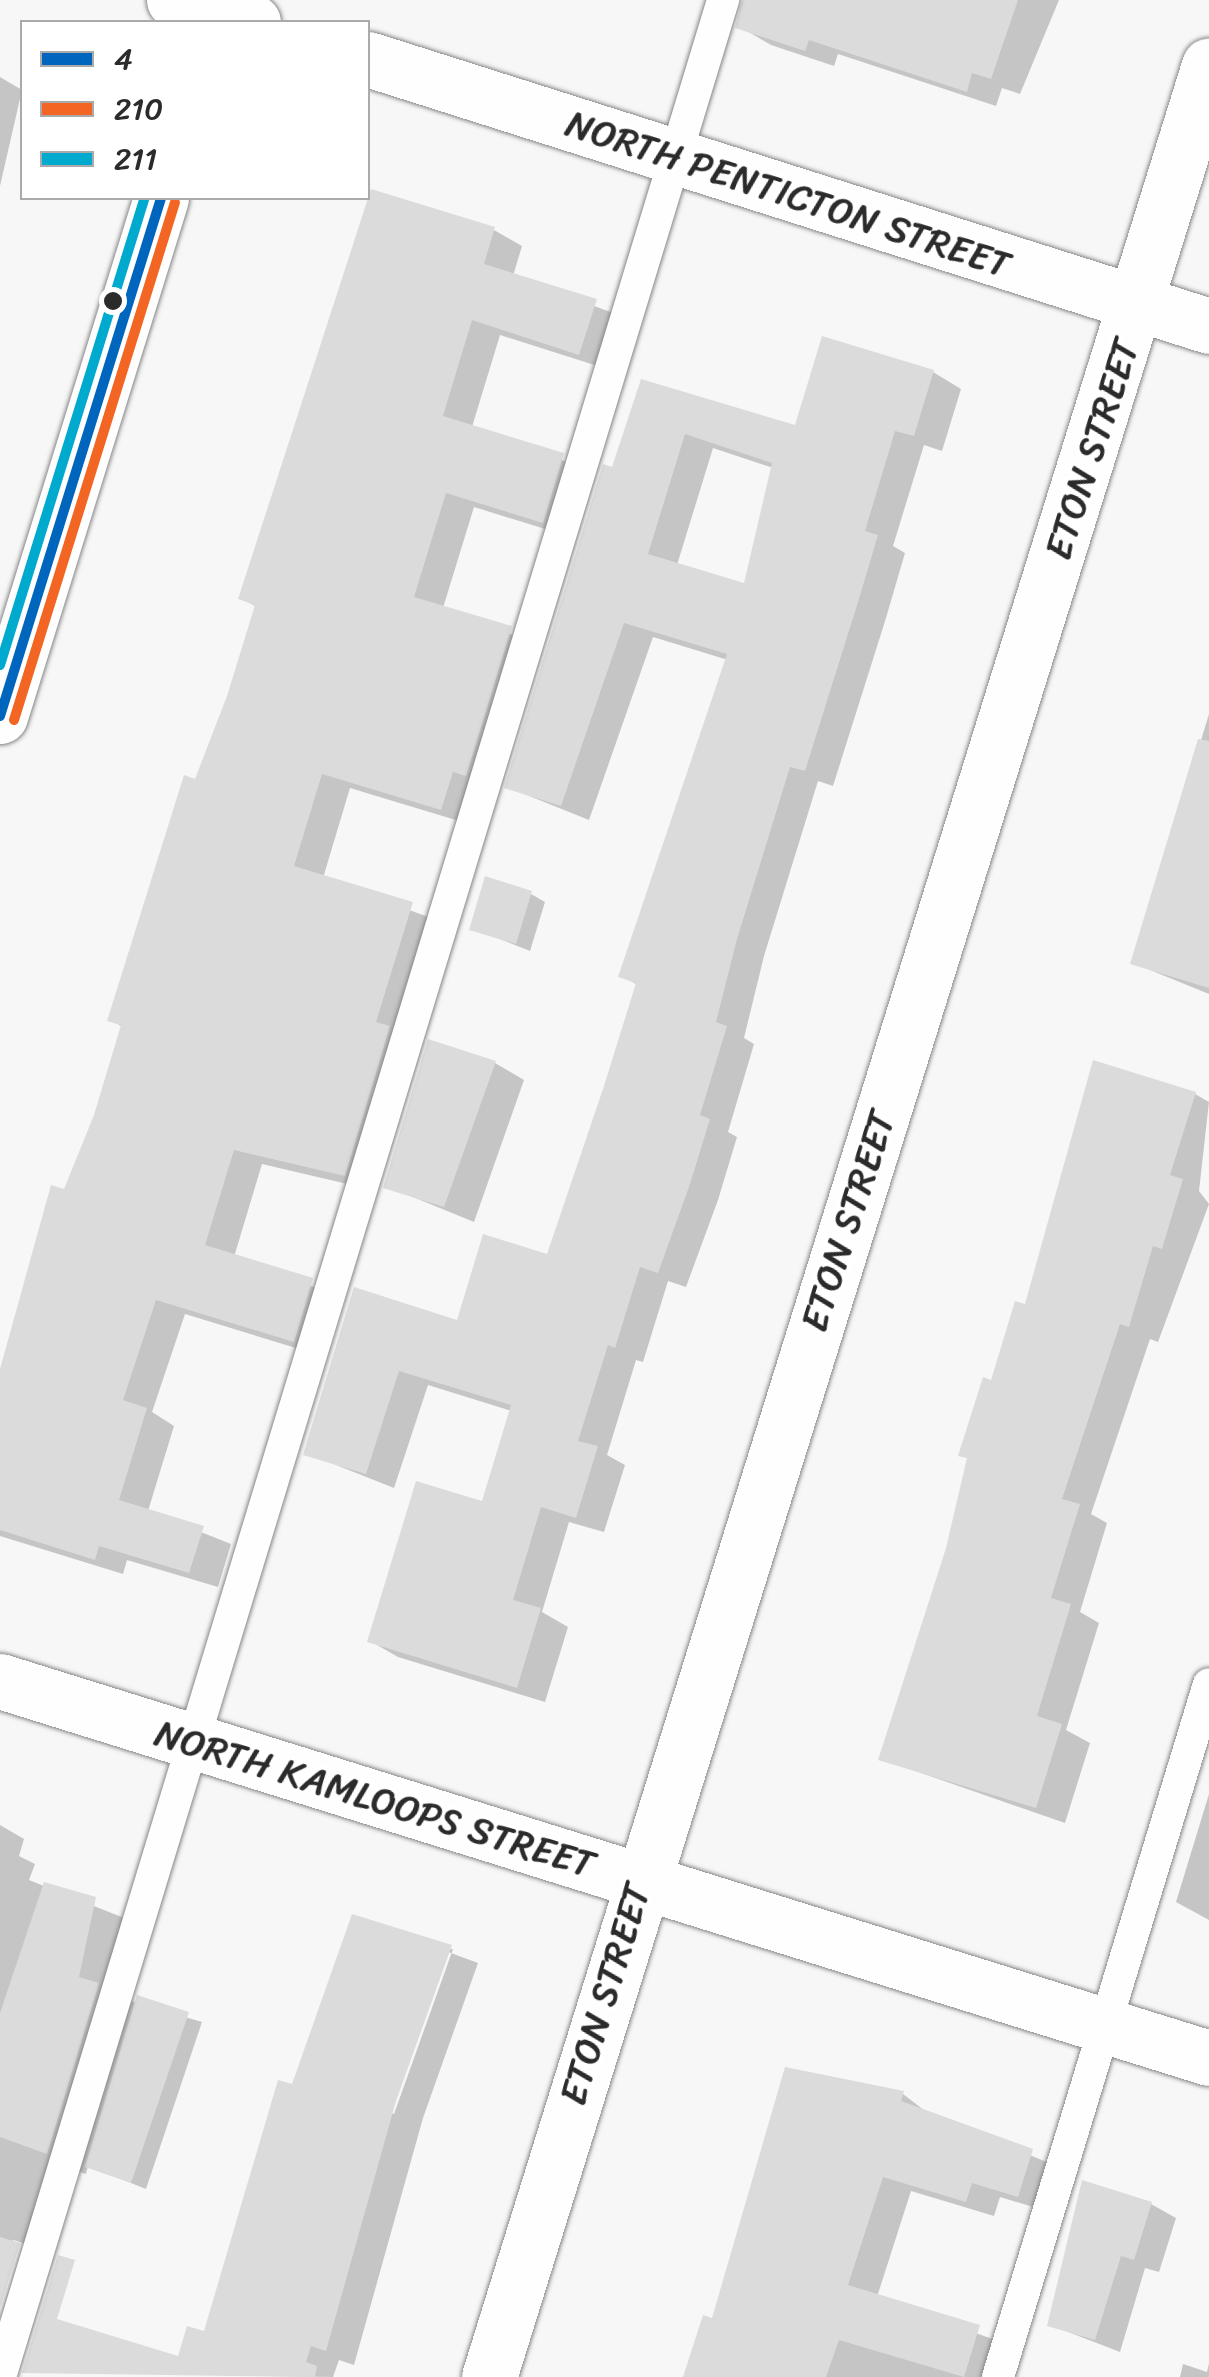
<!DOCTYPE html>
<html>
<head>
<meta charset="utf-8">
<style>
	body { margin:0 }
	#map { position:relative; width:1209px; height:2377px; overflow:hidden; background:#f7f7f7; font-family:Sriracha,sans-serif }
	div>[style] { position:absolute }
	.shadow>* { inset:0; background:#0003 }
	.building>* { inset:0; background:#dbdbdb }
	.roads { filter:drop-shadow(0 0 2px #878787) drop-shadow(0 0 2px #878787) }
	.service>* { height:32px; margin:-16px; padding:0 16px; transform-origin:16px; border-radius:16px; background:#fefefe }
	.minor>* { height:55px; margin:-27.5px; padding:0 27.5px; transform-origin:27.5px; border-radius:27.5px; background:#fefefe }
	.secondary>* { height:55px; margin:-27.5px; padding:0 27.5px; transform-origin:27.5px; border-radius:27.5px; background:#fefefe }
	.bus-1>* { height:10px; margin:-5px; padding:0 5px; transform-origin:5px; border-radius:5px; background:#0065bd }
	.bus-2>* { height:10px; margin:-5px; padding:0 5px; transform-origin:5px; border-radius:5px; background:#f26522 }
	.bus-3>* { height:10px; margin:-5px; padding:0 5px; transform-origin:5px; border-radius:5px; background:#00a9ce }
	.dots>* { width:28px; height:28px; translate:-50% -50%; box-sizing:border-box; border:5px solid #fff; border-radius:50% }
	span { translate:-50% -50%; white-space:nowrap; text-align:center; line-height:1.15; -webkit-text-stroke:9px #fff; paint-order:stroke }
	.street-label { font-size:38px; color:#2b2b2b }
	.legend { position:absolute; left:20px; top:20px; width:350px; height:180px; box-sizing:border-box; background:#fff; border:2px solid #aaa; margin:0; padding:12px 18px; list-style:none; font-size:30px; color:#2b2b2b }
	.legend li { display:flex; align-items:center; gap:20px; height:50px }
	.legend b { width:50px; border:2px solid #aaa }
</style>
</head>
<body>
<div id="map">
	<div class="shadow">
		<i style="clip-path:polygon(751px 0,1059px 0,1020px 94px,1002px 88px,996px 106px,838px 54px,834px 66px,771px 45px,742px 28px)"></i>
		<i style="clip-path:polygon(0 77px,22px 90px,0 186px)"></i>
		<i style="clip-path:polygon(494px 230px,522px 246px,513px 276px,624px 317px,607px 369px,500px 335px,472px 427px,591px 471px,571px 537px,474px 507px,443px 608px,538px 645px,469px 824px,350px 788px,323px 878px,439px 921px,373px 1190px,262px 1164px,234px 1257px,340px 1297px,322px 1356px,185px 1314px,152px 1412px,174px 1426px,148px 1511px,231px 1544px,218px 1587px,127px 1560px,123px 1574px,0 1536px,0 1375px,96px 1115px,123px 1027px,110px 1020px,229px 697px,257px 607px,240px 598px)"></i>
		<i style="clip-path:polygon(evenodd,933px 372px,961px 389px,942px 451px,924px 445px,893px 546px,905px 553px,886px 618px,833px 786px,818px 781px,764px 956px,744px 1038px,754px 1044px,728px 1132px,737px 1137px,718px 1200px,686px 1287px,668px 1281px,643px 1362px,636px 1360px,607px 1455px,625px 1465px,604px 1532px,569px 1522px,542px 1612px,568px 1627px,545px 1702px,398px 1657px,370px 1641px,483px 1504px,512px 1411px,428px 1385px,394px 1488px,306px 1453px,355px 1290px,459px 1323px,548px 1257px,638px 985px,621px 976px,728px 660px,653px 637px,589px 820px,507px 787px,643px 382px,797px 428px,933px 372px,713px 448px,773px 468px,746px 586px,677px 565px,713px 448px)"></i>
		<i style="clip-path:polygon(1209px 714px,1209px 994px,1133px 963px)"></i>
		<i style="clip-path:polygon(531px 894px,545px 902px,530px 951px,472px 928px)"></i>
		<i style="clip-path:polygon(495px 1063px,524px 1080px,474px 1222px,386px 1186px)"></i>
		<i style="clip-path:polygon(1195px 1094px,1209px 1102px,1199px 1191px,1209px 1204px,1158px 1342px,1150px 1339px,1091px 1514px,1107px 1523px,1080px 1612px,1099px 1623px,1066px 1730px,1090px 1743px,1065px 1823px,881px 1759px,949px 1549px,969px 1459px,961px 1455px,1027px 1308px)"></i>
		<i style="clip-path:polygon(1209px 1794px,1209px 1920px,1176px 1902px)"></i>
		<i style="clip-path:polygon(0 1825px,24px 1839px,19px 1856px,35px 1864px,29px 1880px,134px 1922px,117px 1997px,202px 2022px,146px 2189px,88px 2166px,86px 2174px,71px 2169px,47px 2250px,13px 2240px,0 2281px)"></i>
		<i style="clip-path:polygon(evenodd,354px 1917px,478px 1963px,423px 2118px,354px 2365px,339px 2360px,333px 2377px,25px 2372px,42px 2317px,179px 2359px,189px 2329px,206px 2335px,280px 2083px,294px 2087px,354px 1917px,447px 1949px,453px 1949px,394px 2114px,389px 2112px,447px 1949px)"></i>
		<i style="clip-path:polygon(786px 2070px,903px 2094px,929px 2114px,1059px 2167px,1046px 2211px,1000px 2197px,994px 2216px,911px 2191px,877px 2297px,1006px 2344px,996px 2377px,686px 2377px,714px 2321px)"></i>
		<i style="clip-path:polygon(1151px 2204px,1176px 2218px,1159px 2272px,1145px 2268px,1120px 2352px,1050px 2325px)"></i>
		<i style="clip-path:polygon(1209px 2363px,1209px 2377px,1180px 2377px,1183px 2364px,1207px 2372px)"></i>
	</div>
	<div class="building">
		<i style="clip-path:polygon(742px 0,1018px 0,991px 79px,972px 73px,967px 92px,809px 40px,805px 51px,735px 28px)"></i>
		<i style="clip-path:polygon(371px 189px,495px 227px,484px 264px,597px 299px,579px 355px,472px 320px,443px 416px,564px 453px,543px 523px,446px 493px,414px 597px,512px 626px,466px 776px,453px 772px,441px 810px,322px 774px,294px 866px,413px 902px,376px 1022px,390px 1026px,345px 1176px,234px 1150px,205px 1245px,313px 1278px,294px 1342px,156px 1300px,123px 1400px,147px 1408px,119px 1500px,204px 1526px,189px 1573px,99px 1546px,95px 1560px,0 1530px,0 1369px,51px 1185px,64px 1189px,94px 1115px,121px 1025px,107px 1021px,184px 775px,195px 779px,227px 696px,255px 605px,238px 599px)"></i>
		<i style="clip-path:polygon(evenodd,822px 336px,934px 370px,914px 436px,895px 431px,865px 531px,878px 535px,858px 602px,805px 771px,790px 767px,737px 939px,716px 1022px,727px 1026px,700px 1115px,710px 1119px,690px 1184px,658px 1273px,640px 1267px,615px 1348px,608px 1345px,578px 1441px,598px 1446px,576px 1518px,541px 1507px,513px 1600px,541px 1608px,517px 1688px,367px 1642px,416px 1481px,482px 1501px,511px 1405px,399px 1371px,366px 1474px,303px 1455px,354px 1287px,457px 1320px,483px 1234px,547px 1254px,604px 1086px,636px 983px,618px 977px,727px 654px,624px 623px,561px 806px,504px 788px,603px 464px,612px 467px,641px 379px,795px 425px,822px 336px,685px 434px,772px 463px,744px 583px,648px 554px,685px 434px)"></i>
		<i style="clip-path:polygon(1198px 739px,1209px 741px,1209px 988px,1130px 964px)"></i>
		<i style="clip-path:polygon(485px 876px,532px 891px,516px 944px,469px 930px)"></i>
		<i style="clip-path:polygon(428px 1039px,496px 1061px,444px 1207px,383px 1188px)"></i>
		<i style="clip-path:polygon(1093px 1060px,1196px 1092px,1170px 1175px,1183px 1179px,1162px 1249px,1153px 1246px,1129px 1327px,1120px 1324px,1062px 1499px,1080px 1504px,1051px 1598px,1071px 1604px,1037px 1716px,1062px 1724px,1036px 1808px,878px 1760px,946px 1548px,967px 1458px,958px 1456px,983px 1377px,991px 1380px,1015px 1301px,1025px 1304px)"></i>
		<i style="clip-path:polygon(44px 1882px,96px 1897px,79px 1977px,99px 1983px,47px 2154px,0 2137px,0 2013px)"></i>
		<i style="clip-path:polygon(352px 1914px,452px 1945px,396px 2101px,326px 2351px,311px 2346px,306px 2362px,317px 2366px,315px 2377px,22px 2373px,58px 2255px,75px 2260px,57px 2319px,178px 2356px,187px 2326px,204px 2331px,278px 2080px,292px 2084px)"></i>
		<i style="clip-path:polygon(137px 1995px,189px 2012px,131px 2183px,85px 2167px)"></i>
		<i style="clip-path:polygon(785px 2067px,904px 2091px,901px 2101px,1033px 2149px,1018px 2197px,972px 2183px,966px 2202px,883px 2177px,848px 2285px,980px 2325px,964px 2377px,839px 2340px,826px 2377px,683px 2377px,703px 2315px,712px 2318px)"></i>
		<i style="clip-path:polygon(1082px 2180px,1152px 2202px,1134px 2260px,1121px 2256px,1095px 2340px,1047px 2326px)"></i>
		<i style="clip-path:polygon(0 2237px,20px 2243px,0 2308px)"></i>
	</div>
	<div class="roads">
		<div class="service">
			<i style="left:0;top:2377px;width:2485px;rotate:-73.08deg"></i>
			<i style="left:998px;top:2377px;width:724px;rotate:-73.07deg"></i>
		</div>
		<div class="minor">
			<i style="left:174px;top:0;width:82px;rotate:15.6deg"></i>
			<i style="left:368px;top:59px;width:882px;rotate:17.61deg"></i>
			<i style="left:0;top:1681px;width:1266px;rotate:17.32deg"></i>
			<i style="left:489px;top:2377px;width:2421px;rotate:-72.7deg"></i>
		</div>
		<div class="secondary">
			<i style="left:214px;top:22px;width:23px;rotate:-72deg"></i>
			<i style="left:0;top:716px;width:542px;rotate:-72.73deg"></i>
		</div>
	</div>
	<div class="bus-1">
		<i style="left:0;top:716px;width:542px;rotate:-72.73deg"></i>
	</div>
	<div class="bus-2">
		<i style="left:14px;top:720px;width:542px;rotate:-72.73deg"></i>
	</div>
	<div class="bus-3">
		<i style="left:0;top:665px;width:489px;rotate:-72.8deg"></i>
	</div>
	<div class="dots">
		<i style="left:113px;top:301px;background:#2b2b2b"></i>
	</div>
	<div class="street-label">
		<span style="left:788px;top:194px;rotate:18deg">NORTH PENTICTON STREET</span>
		<span style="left:1092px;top:449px;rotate:-72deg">ETON STREET</span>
		<span style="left:848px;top:1221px;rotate:-72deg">ETON STREET</span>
		<span style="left:375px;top:1799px;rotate:17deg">NORTH KAMLOOPS STREET</span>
		<span style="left:605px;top:1994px;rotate:-73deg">ETON STREET</span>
	</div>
	<ul class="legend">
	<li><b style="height:12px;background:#0065bd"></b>4</li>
	<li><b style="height:12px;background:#f26522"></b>210</li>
	<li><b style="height:12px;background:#00a9ce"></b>211</li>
	</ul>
</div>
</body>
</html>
